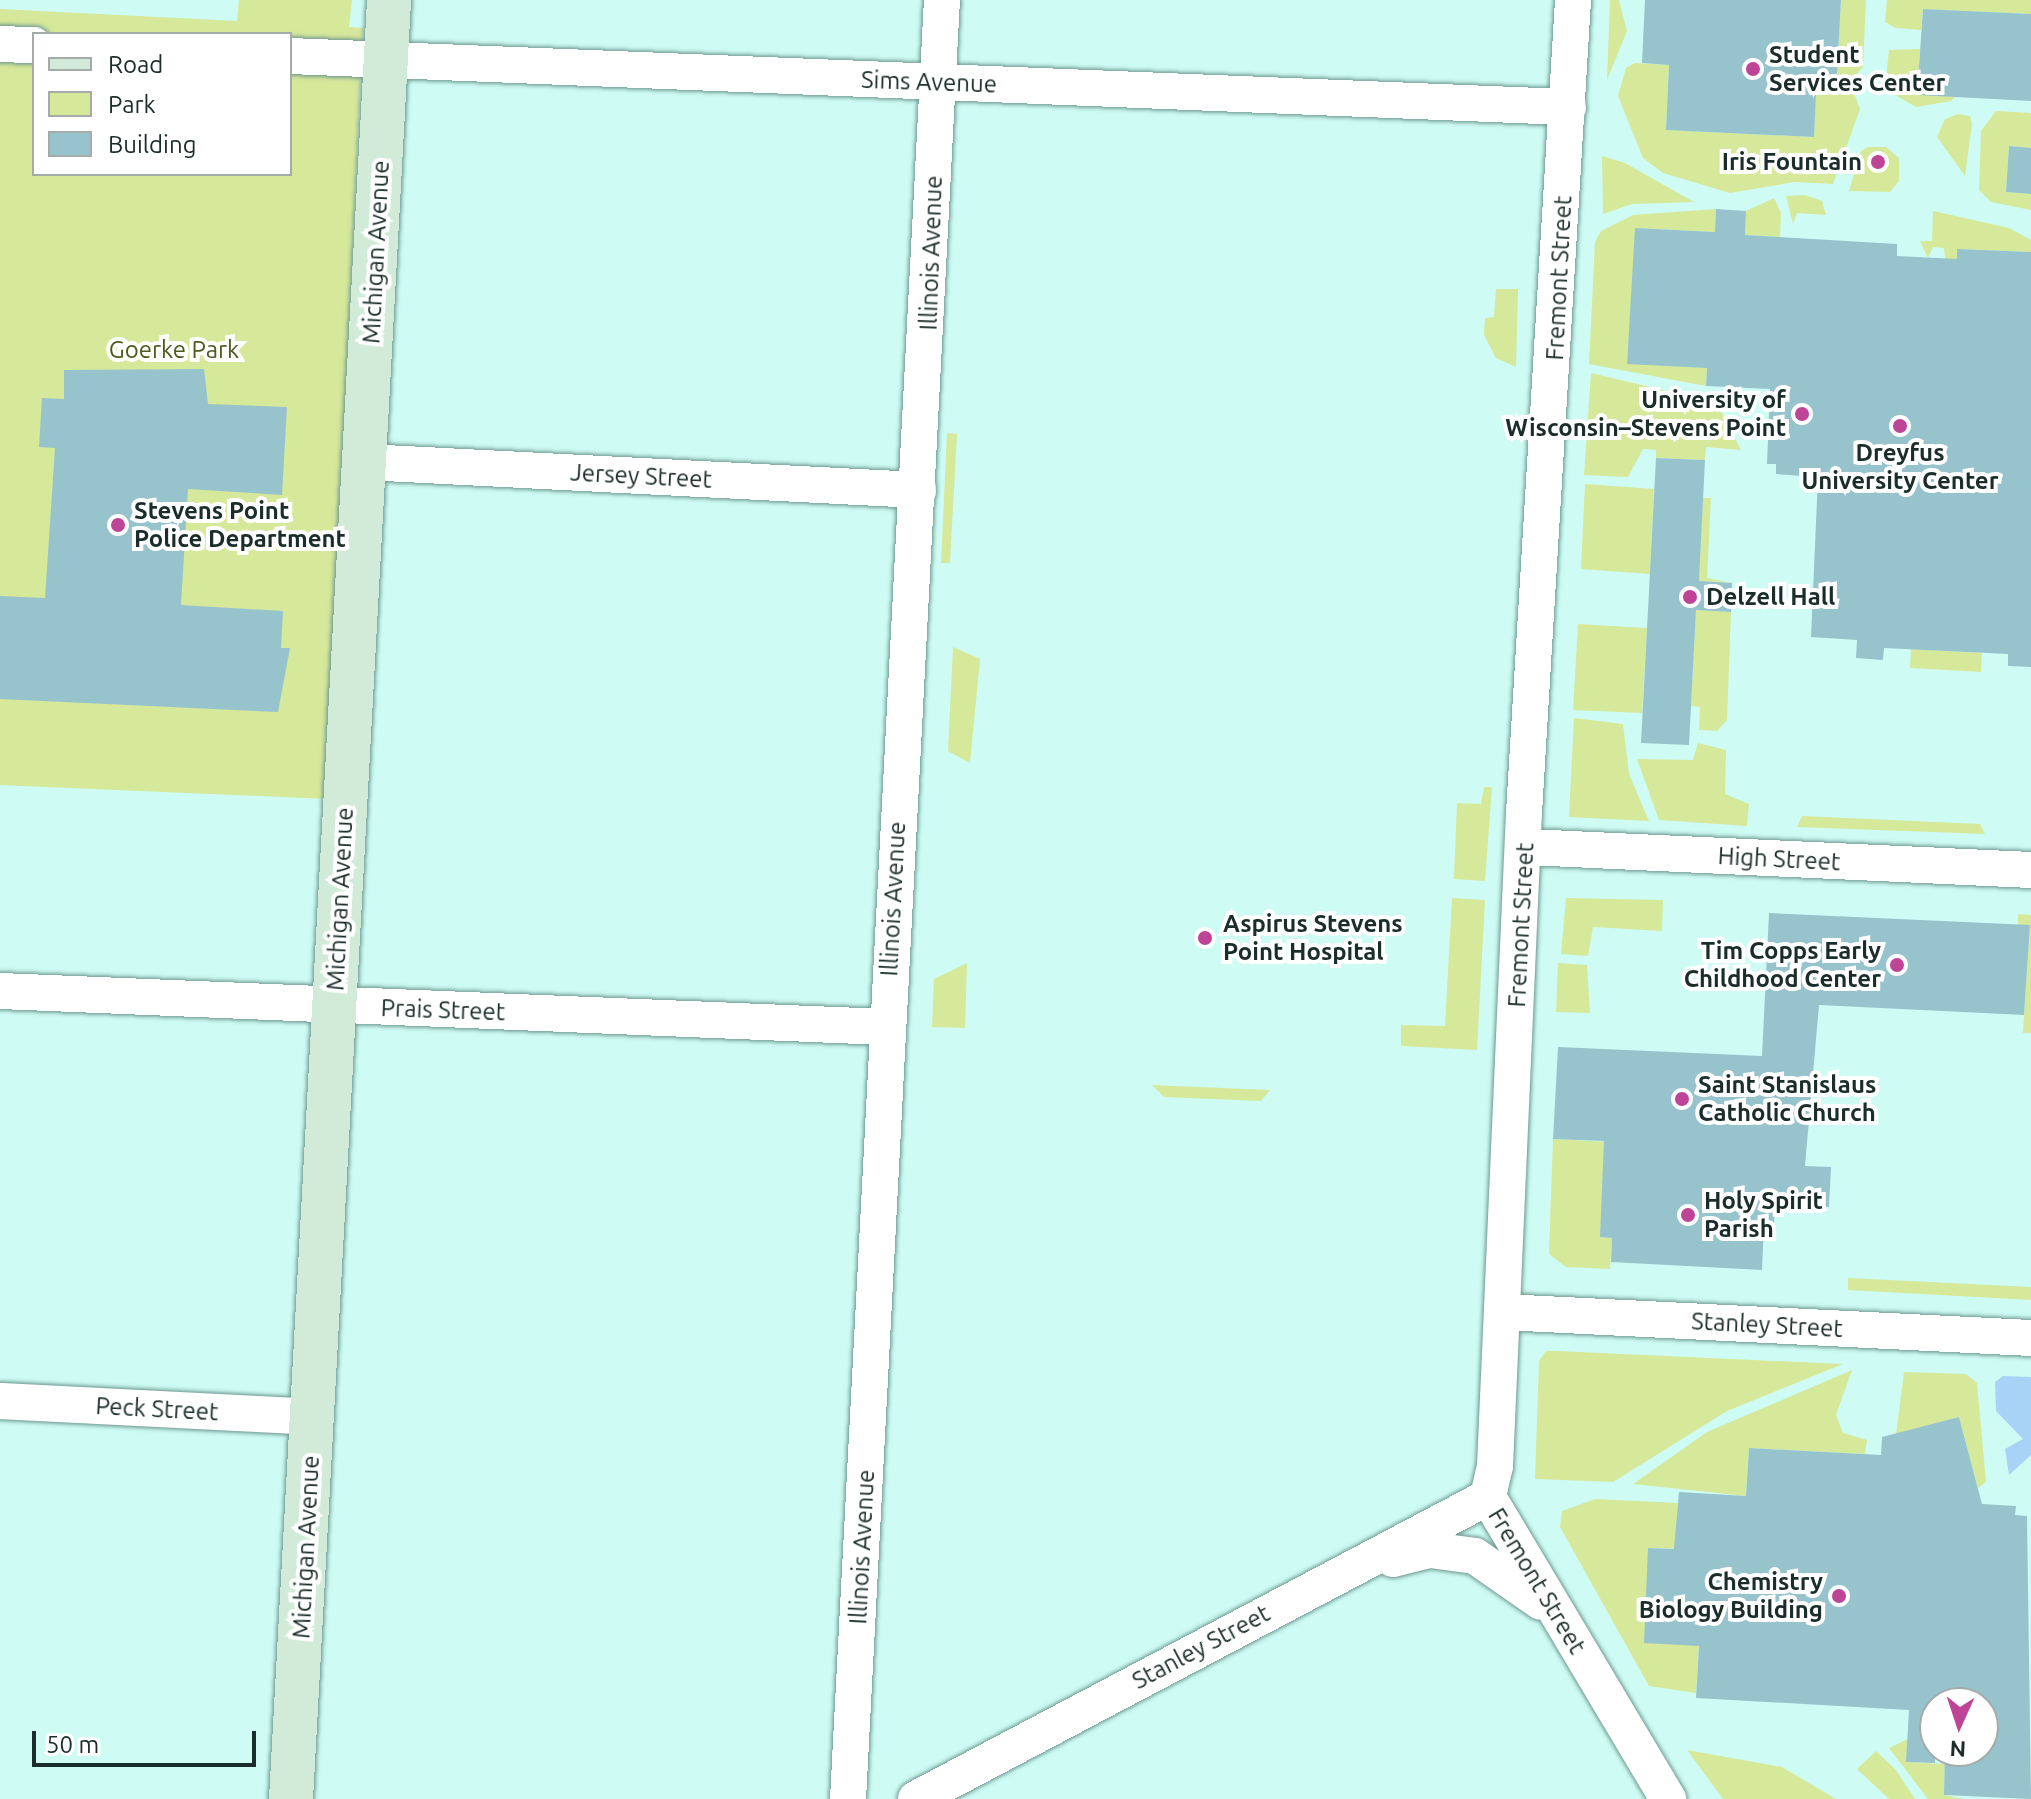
<!DOCTYPE html>
<html>
<head>
<meta charset="utf-8">
<style>
	body { margin:0 }
	#map { position:relative; width:2031px; height:1799px; overflow:hidden; background:#cefcf4; font-family:Ubuntu,sans-serif }
	div>[style] { position:absolute }
	.green>* { inset:0; background:#d6e89a }
	.water>* { inset:0; background:#a9d2f7 }
	.building>* { inset:0; background:#97c3cd }
	.roads { filter:drop-shadow(0 0 2px #6d9890) drop-shadow(0 0 2px #6d9890) }
	.street>* { height:36px; margin:-18px; padding:0 18px; transform-origin:18px; border-radius:18px; background:#fff }
	.secondary>* { height:44px; margin:-22px; padding:0 22px; transform-origin:22px; border-radius:22px; background:#d2ebd8 }
	.dots>* { width:22px; height:22px; translate:-50% -50%; box-sizing:border-box; border:4px solid #fff; border-radius:50% }
	span { translate:-50% -50%; white-space:nowrap; text-align:center; line-height:1.15; -webkit-text-stroke:8px #fff; paint-order:stroke }
	.poi-label { font-size:24px; color:#1b2d2a; font-weight:700 }
	.left { translate:0 -50%; text-align:left }
	.right { translate:-100% -50%; text-align:right }
	.street-label { font-size:24px; color:#1b2d2a }
	.park-label { font-size:24px; color:#4f5b1d }
	.legend { position:absolute; left:32px; top:32px; width:260px; height:144px; box-sizing:border-box; background:#fff; border:2px solid #a4abaa; margin:0; padding:10px 14px; list-style:none; font-size:24px; color:#1b2d2a }
	.legend li { display:flex; align-items:center; gap:16px; height:40px }
	.legend b { width:40px; border:2px solid #a4abaa }
	.north { position:absolute; left:1919px; top:1687px; width:80px; height:80px; box-sizing:border-box; background:#fff; border:2px solid #a4abaa; border-radius:50%; rotate:183deg; font-size:22px; font-weight:700; line-height:32px; text-align:center; color:#1b2d2a }
	.north::after { content:''; display:block; margin:auto; width:28px; height:36px; background:#bd4497; clip-path:polygon(50% 0,100% 100%,50% 72%,0 100%) }
	.scale { position:absolute; left:32px; top:1731px; width:224px; height:36px; box-sizing:border-box; border:4px solid #1b2d2a; border-top:0; padding-left:10px; font-size:24px; line-height:28px; white-space:nowrap; color:#1b2d2a; -webkit-text-stroke:6px #fff; paint-order:stroke }
</style>
</head>
<body>
<div id="map">
	<div class="green">
		<i style="clip-path:polygon(evenodd,239px 0,352px 0,349px 27px,363px 28px,327px 799px,0 785px,0 9px,237px 21px,239px 0,34px 34px,290px 34px,290px 174px,34px 174px,34px 34px)"></i>
		<i style="clip-path:polygon(1610px 0,1619px 0,1627px 31px,1607px 80px)"></i>
		<i style="clip-path:polygon(1841px 0,1866px 0,1863px 67px,1855px 76px,1837px 75px)"></i>
		<i style="clip-path:polygon(1887px 0,2031px 0,2031px 14px,1923px 9px,1921px 30px,1895px 28px,1885px 22px)"></i>
		<i style="clip-path:polygon(1920px 49px,1917px 94px,1955px 97px,1951px 101px,1916px 107px,1885px 89px,1889px 50px)"></i>
		<i style="clip-path:polygon(1635px 63px,1669px 65px,1666px 130px,1814px 137px,1816px 86px,1854px 93px,1860px 109px,1833px 184px,1794px 182px,1730px 193px,1663px 173px,1643px 158px,1618px 96px,1626px 68px)"></i>
		<i style="clip-path:polygon(1996px 111px,2031px 113px,2031px 148px,2009px 146px,2006px 192px,2031px 194px,2031px 210px,1991px 202px,1979px 190px,1981px 131px)"></i>
		<i style="clip-path:polygon(1958px 114px,1970px 116px,1972px 124px,1965px 176px,1937px 137px,1945px 119px)"></i>
		<i style="clip-path:polygon(1868px 147px,1886px 147px,1899px 158px,1899px 181px,1890px 192px,1849px 191px,1861px 151px)"></i>
		<i style="clip-path:polygon(1602px 156px,1625px 163px,1694px 202px,1632px 204px,1603px 214px)"></i>
		<i style="clip-path:polygon(1805px 195px,1822px 201px,1826px 215px,1797px 213px,1793px 224px,1786px 196px)"></i>
		<i style="clip-path:polygon(1774px 198px,1781px 213px,1780px 237px,1745px 235px,1746px 211px)"></i>
		<i style="clip-path:polygon(1716px 209px,1715px 232px,1636px 228px,1627px 363px,1707px 368px,1706px 386px,1589px 364px,1595px 242px,1601px 231px,1633px 215px)"></i>
		<i style="clip-path:polygon(1933px 211px,2009px 228px,2031px 240px,2031px 252px,1958px 249px,1957px 259px,1945px 259px,1944px 248px,1933px 247px,1928px 258px,1920px 241px,1932px 241px)"></i>
		<i style="clip-path:polygon(1496px 289px,1518px 289px,1516px 367px,1496px 358px,1484px 335px,1485px 318px,1494px 317px)"></i>
		<i style="clip-path:polygon(1591px 373px,1717px 403px,1741px 450px,1706px 447px,1705px 460px,1656px 458px,1656px 450px,1643px 449px,1628px 477px,1584px 475px)"></i>
		<i style="clip-path:polygon(947px 433px,957px 434px,950px 563px,941px 563px)"></i>
		<i style="clip-path:polygon(1585px 484px,1654px 489px,1650px 574px,1581px 569px)"></i>
		<i style="clip-path:polygon(1703px 498px,1711px 498px,1707px 578px,1732px 583px,1699px 581px)"></i>
		<i style="clip-path:polygon(1696px 610px,1731px 612px,1727px 720px,1717px 731px,1699px 730px,1700px 707px,1691px 706px)"></i>
		<i style="clip-path:polygon(1578px 624px,1647px 628px,1642px 713px,1573px 710px)"></i>
		<i style="clip-path:polygon(953px 647px,980px 659px,970px 763px,948px 751px)"></i>
		<i style="clip-path:polygon(1911px 649px,1982px 653px,1981px 672px,1910px 668px)"></i>
		<i style="clip-path:polygon(1574px 718px,1623px 724px,1629px 774px,1649px 821px,1569px 817px)"></i>
		<i style="clip-path:polygon(1698px 743px,1726px 750px,1725px 794px,1749px 804px,1747px 826px,1659px 820px,1637px 759px,1693px 760px)"></i>
		<i style="clip-path:polygon(1484px 787px,1492px 787px,1485px 881px,1454px 879px,1457px 803px,1481px 804px)"></i>
		<i style="clip-path:polygon(1802px 816px,1980px 824px,1985px 834px,1797px 827px)"></i>
		<i style="clip-path:polygon(1452px 898px,1485px 900px,1477px 1050px,1401px 1046px,1401px 1025px,1445px 1026px)"></i>
		<i style="clip-path:polygon(1566px 898px,1663px 900px,1662px 931px,1593px 927px,1588px 956px,1561px 954px)"></i>
		<i style="clip-path:polygon(2018px 914px,2031px 915px,2031px 1033px,2023px 1033px,2030px 926px,2018px 925px)"></i>
		<i style="clip-path:polygon(967px 963px,965px 1028px,932px 1027px,934px 979px)"></i>
		<i style="clip-path:polygon(1558px 963px,1587px 965px,1590px 1013px,1556px 1012px)"></i>
		<i style="clip-path:polygon(1152px 1085px,1270px 1090px,1261px 1101px,1164px 1097px)"></i>
		<i style="clip-path:polygon(1553px 1139px,1686px 1146px,1600px 1237px,1612px 1238px,1610px 1269px,1566px 1267px,1549px 1254px)"></i>
		<i style="clip-path:polygon(1848px 1278px,2031px 1287px,2031px 1300px,1848px 1290px)"></i>
		<i style="clip-path:polygon(1546px 1351px,1557px 1351px,1843px 1364px,1727px 1411px,1613px 1482px,1535px 1479px,1539px 1361px)"></i>
		<i style="clip-path:polygon(1852px 1370px,1836px 1415px,1843px 1433px,1867px 1440px,1865px 1454px,1749px 1448px,1746px 1496px,1633px 1484px,1707px 1432px)"></i>
		<i style="clip-path:polygon(1904px 1372px,1966px 1374px,1977px 1383px,1986px 1482px,1978px 1488px,1959px 1417px,1896px 1434px)"></i>
		<i style="clip-path:polygon(1595px 1499px,1678px 1503px,1677px 1518px,1691px 1549px,1648px 1548px,1699px 1645px,1696px 1693px,1649px 1686px,1560px 1527px,1562px 1511px)"></i>
		<i style="clip-path:polygon(1908px 1739px,1907px 1762px,1945px 1764px,1944px 1795px,1963px 1799px,1928px 1799px,1889px 1748px)"></i>
		<i style="clip-path:polygon(1687px 1750px,1782px 1767px,1836px 1799px,1723px 1799px)"></i>
		<i style="clip-path:polygon(1876px 1751px,1896px 1770px,1915px 1799px,1889px 1799px,1857px 1769px)"></i>
	</div>
	<div class="water">
		<i style="clip-path:polygon(2003px 1376px,2031px 1377px,2031px 1455px,2009px 1475px,2005px 1449px,2023px 1439px,1996px 1411px,1995px 1382px)"></i>
	</div>
	<div class="building">
		<i style="clip-path:polygon(1645px 0,1841px 0,1837px 75px,1817px 74px,1814px 137px,1666px 130px,1669px 65px,1642px 63px)"></i>
		<i style="clip-path:polygon(1923px 9px,2031px 14px,2031px 101px,1917px 95px)"></i>
		<i style="clip-path:polygon(2009px 146px,2031px 148px,2031px 194px,2006px 192px)"></i>
		<i style="clip-path:polygon(1716px 209px,1746px 211px,1745px 235px,1897px 244px,1897px 256px,1957px 259px,1957px 249px,2031px 252px,2031px 667px,2008px 666px,2008px 654px,1884px 648px,1883px 660px,1856px 658px,1857px 640px,1811px 637px,1818px 477px,1776px 474px,1776px 464px,1767px 464px,1770px 389px,1706px 386px,1707px 368px,1627px 364px,1635px 228px,1715px 232px)"></i>
		<i style="clip-path:polygon(204px 369px,208px 404px,287px 407px,282px 495px,188px 489px,181px 605px,283px 611px,281px 648px,290px 648px,278px 712px,0 699px,0 596px,45px 598px,55px 448px,39px 447px,42px 398px,64px 399px,64px 370px)"></i>
		<i style="clip-path:polygon(1656px 458px,1705px 460px,1699px 581px,1732px 583px,1731px 612px,1696px 610px,1689px 745px,1641px 743px)"></i>
		<i style="clip-path:polygon(1769px 913px,2030px 925px,2024px 1015px,1819px 1005px,1805px 1166px,1831px 1167px,1829px 1207px,1775px 1205px,1774px 1224px,1764px 1223px,1762px 1270px,1611px 1262px,1612px 1238px,1600px 1237px,1604px 1141px,1553px 1139px,1558px 1047px,1762px 1056px)"></i>
		<i style="clip-path:polygon(1959px 1417px,1982px 1504px,2016px 1506px,2015px 1515px,2027px 1516px,2031px 1799px,1944px 1795px,1945px 1751px,1983px 1751px,1983px 1703px,1935px 1703px,1935px 1763px,1906px 1762px,1909px 1710px,1696px 1698px,1699px 1646px,1644px 1643px,1648px 1548px,1674px 1549px,1679px 1492px,1746px 1496px,1749px 1448px,1881px 1455px,1882px 1437px)"></i>
	</div>
	<div class="roads">
		<div class="street">
			<i style="left:1573px;top:0;width:813px;rotate:93.45deg"></i>
			<i style="left:1524px;top:812px;width:655px;rotate:92.54deg"></i>
			<i style="left:1495px;top:1466px;width:32px;rotate:103deg"></i>
			<i style="left:1488px;top:1497px;width:352px;rotate:59.2deg"></i>
			<i style="left:0;top:44px;width:34px;rotate:2deg"></i>
			<i style="left:290px;top:56px;width:1279px;rotate:2.29deg"></i>
			<i style="left:365px;top:462px;width:554px;rotate:2.9deg"></i>
			<i style="left:1527px;top:847px;width:505px;rotate:2.61deg"></i>
			<i style="left:0;top:991px;width:887px;rotate:2.33deg"></i>
			<i style="left:1503px;top:1312px;width:529px;rotate:2.82deg"></i>
			<i style="left:0;top:1401px;width:314px;rotate:2.9deg"></i>
			<i style="left:1393px;top:1559px;width:38px;rotate:-14deg"></i>
			<i style="left:1430px;top:1550px;width:45px;rotate:7.6deg"></i>
			<i style="left:1475px;top:1556px;width:80px;rotate:34.9deg"></i>
			<i style="left:848px;top:1799px;width:1801px;rotate:-87.01deg"></i>
			<i style="left:916px;top:1799px;width:647px;rotate:-27.83deg"></i>
		</div>
		<div class="secondary">
			<i style="left:291px;top:1799px;width:1802px;rotate:-86.88deg"></i>
		</div>
	</div>
	<div class="dots">
		<i style="left:1753px;top:69px;background:#bd4497"></i>
		<i style="left:1878px;top:162px;background:#bd4497"></i>
		<i style="left:1802px;top:414px;background:#bd4497"></i>
		<i style="left:1900px;top:426px;background:#bd4497"></i>
		<i style="left:118px;top:525px;background:#bd4497"></i>
		<i style="left:1690px;top:597px;background:#bd4497"></i>
		<i style="left:1205px;top:938px;background:#bd4497"></i>
		<i style="left:1897px;top:965px;background:#bd4497"></i>
		<i style="left:1682px;top:1099px;background:#bd4497"></i>
		<i style="left:1688px;top:1215px;background:#bd4497"></i>
		<i style="left:1839px;top:1596px;background:#bd4497"></i>
	</div>
	<div class="poi-label">
		<span class="left" style="left:1769px;top:69px">Student<br>Services Center</span>
		<span class="right" style="left:1862px;top:162px">Iris Fountain</span>
		<span class="right" style="left:1786px;top:414px">University of<br>Wisconsin–Stevens Point</span>
		<span style="left:1900px;top:467px">Dreyfus<br>University Center</span>
		<span class="left" style="left:134px;top:525px">Stevens Point<br>Police Department</span>
		<span class="left" style="left:1706px;top:597px">Delzell Hall</span>
		<span class="left" style="left:1223px;top:938px">Aspirus Stevens<br>Point Hospital</span>
		<span class="right" style="left:1881px;top:965px">Tim Copps Early<br>Childhood Center</span>
		<span class="left" style="left:1698px;top:1099px">Saint Stanislaus<br>Catholic Church</span>
		<span class="left" style="left:1704px;top:1215px">Holy Spirit<br>Parish</span>
		<span class="right" style="left:1823px;top:1596px">Chemistry<br>Biology Building</span>
	</div>
	<div class="street-label">
		<span style="left:929px;top:82px;rotate:2deg">Sims Avenue</span>
		<span style="left:376px;top:252px;rotate:-87deg">Michigan Avenue</span>
		<span style="left:931px;top:253px;rotate:-88deg">Illinois Avenue</span>
		<span style="left:1559px;top:278px;rotate:-87deg">Fremont Street</span>
		<span style="left:641px;top:476px;rotate:3deg">Jersey Street</span>
		<span style="left:1779px;top:859px;rotate:3deg">High Street</span>
		<span style="left:340px;top:899px;rotate:-87deg">Michigan Avenue</span>
		<span style="left:893px;top:899px;rotate:-87deg">Illinois Avenue</span>
		<span style="left:1521px;top:925px;rotate:-87deg">Fremont Street</span>
		<span style="left:443px;top:1010px;rotate:2deg">Prais Street</span>
		<span style="left:1767px;top:1325px;rotate:3deg">Stanley Street</span>
		<span style="left:157px;top:1409px;rotate:3deg">Peck Street</span>
		<span style="left:306px;top:1547px;rotate:-87deg">Michigan Avenue</span>
		<span style="left:862px;top:1547px;rotate:-87deg">Illinois Avenue</span>
		<span style="left:1537px;top:1581px;rotate:59deg">Fremont Street</span>
		<span style="left:1201px;top:1647px;rotate:-28deg">Stanley Street</span>
	</div>
	<div class="park-label">
		<span style="left:174px;top:350px">Goerke Park</span>
	</div>
	<ul class="legend">
	<li><b style="height:10px;background:#d2ebd8"></b>Road</li>
	<li><b style="height:22px;background:#d6e89a"></b>Park</li>
	<li><b style="height:22px;background:#97c3cd"></b>Building</li>
	</ul>
	<div class="north">N</div>
	<div class="scale">50 m</div>
</div>
</body>
</html>
